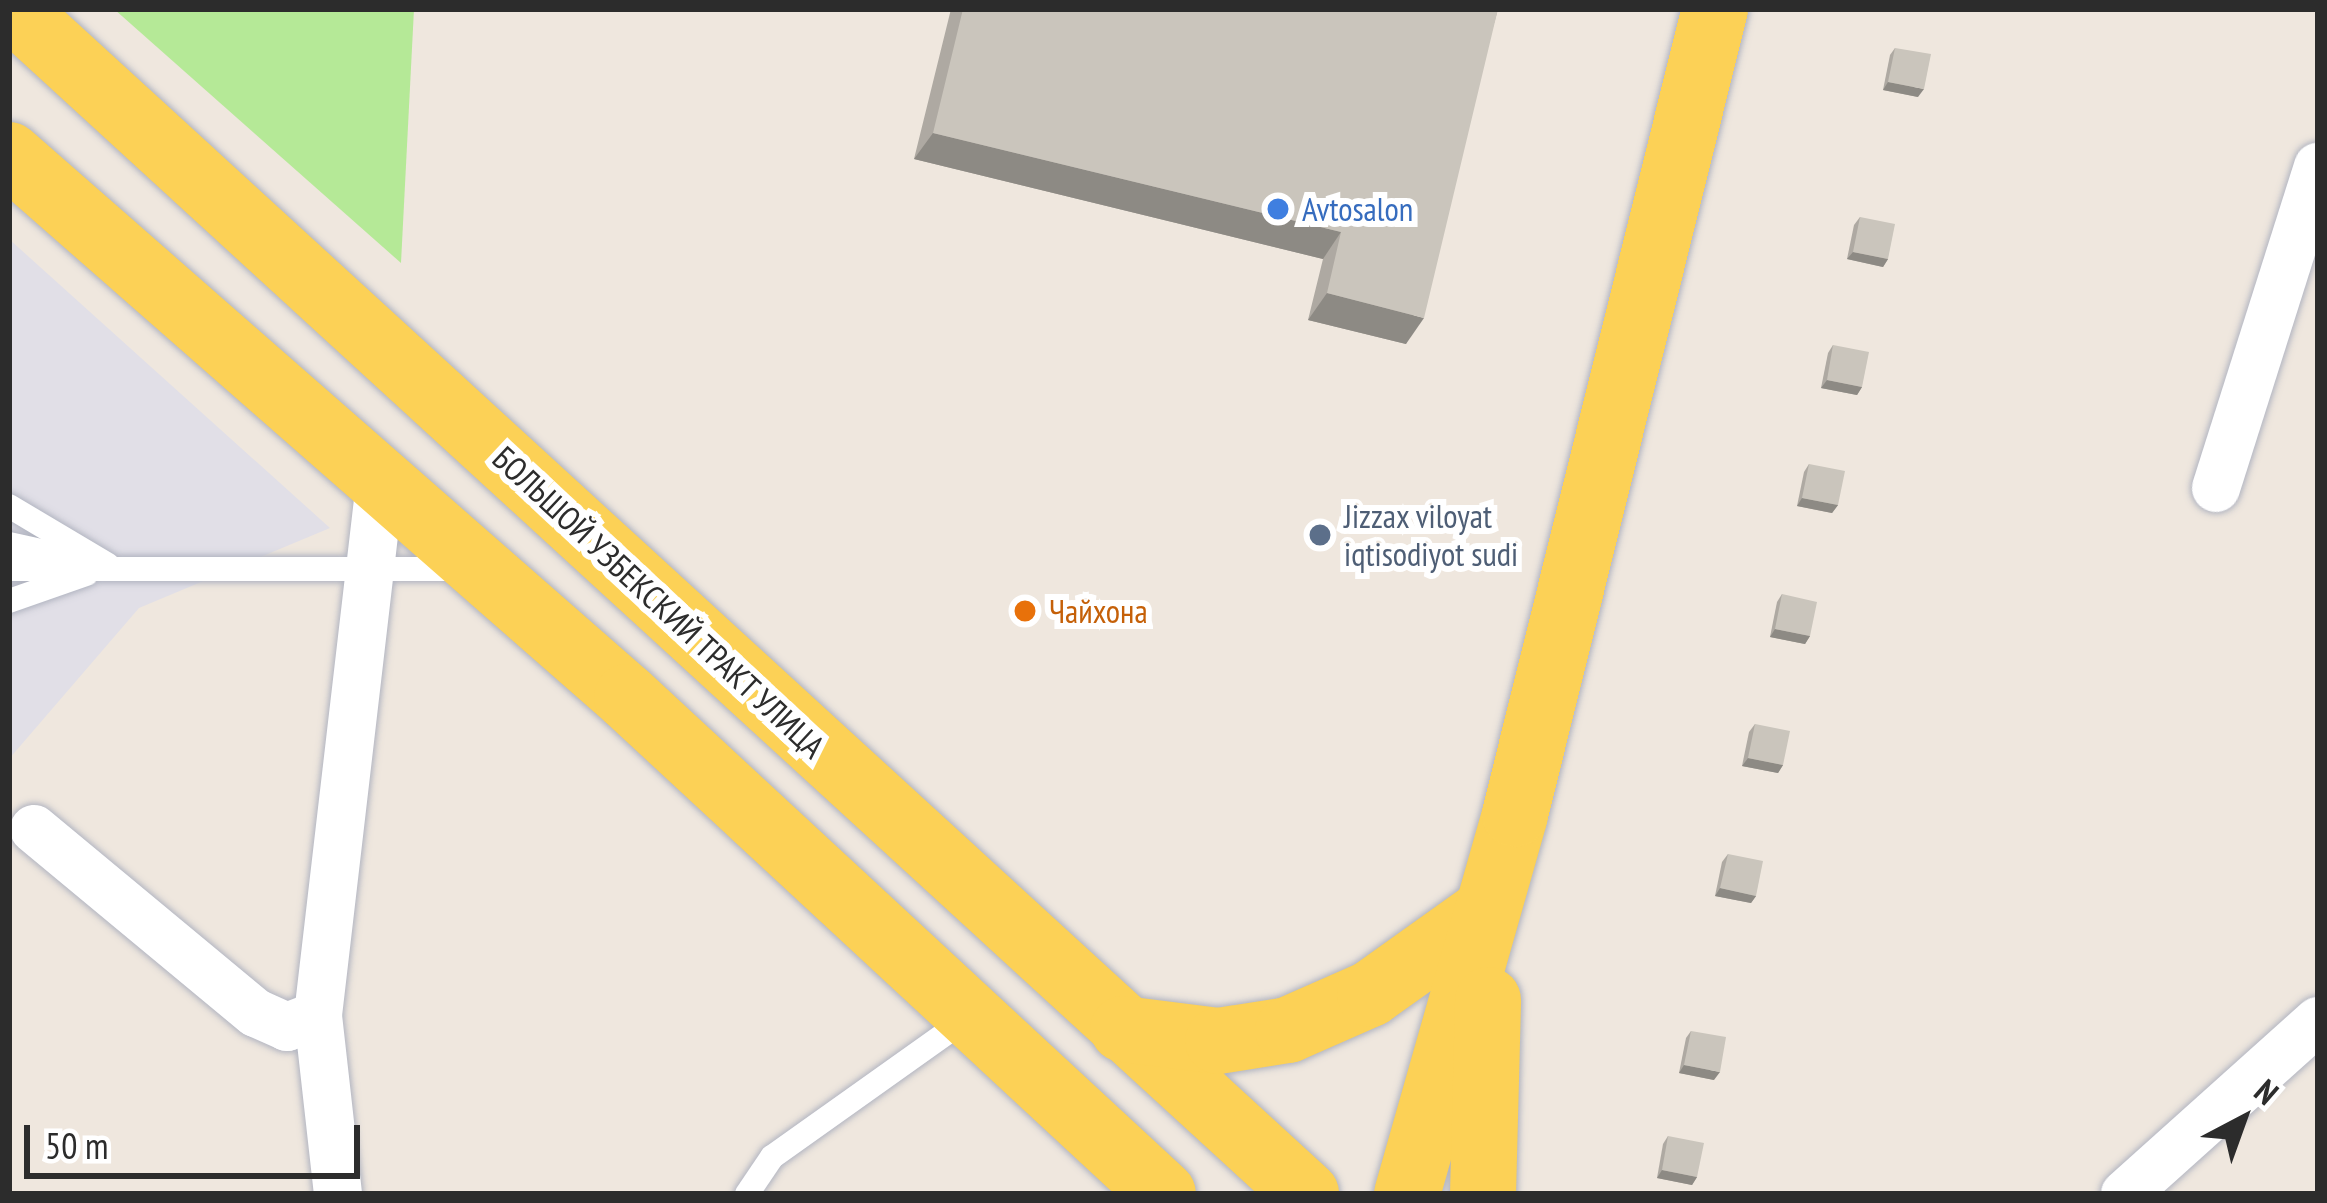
<!DOCTYPE html>
<html>
<head>
<meta charset="utf-8">
<style>
	body { margin:0 }
	#map { position:relative; width:2327px; height:1203px; overflow:hidden; background:#efe7de; font-family:"PT Sans Narrow",sans-serif }
	div>[style] { position:absolute }
	.industrial>* { inset:0; background:#e1dfe7 }
	.green>* { inset:0; background:#b5e997 }
	.roads { filter:drop-shadow(0 0 3px #b2b5c1) drop-shadow(0 0 3px #b2b5c1) }
	.service>* { height:24px; margin:-12px; padding:0 12px; transform-origin:12px; border-radius:12px; background:#fff }
	.minor>* { height:48px; margin:-24px; padding:0 24px; transform-origin:24px; border-radius:24px; background:#fff }
	.primary>* { height:66px; margin:-33px; padding:0 33px; transform-origin:33px; border-radius:33px; background:#fcd156 }
	.wall>* { inset:0; background:#aea9a2 }
	.shaded-wall>* { inset:0; background:#8d8a84 }
	.building>* { inset:0; background:#cac5bc }
	.dots>* { width:33px; height:33px; translate:-50% -50%; box-sizing:border-box; border:6px solid #fff; border-radius:50% }
	span { translate:-50% -50%; white-space:nowrap; text-align:center; line-height:1.15; -webkit-text-stroke:12px #fff; paint-order:stroke }
	.shop-label { font-size:33px; color:#366cbe }
	.left { translate:0 -50%; text-align:left }
	.service-label { font-size:33px; color:#4e5e75 }
	.street-label { font-size:33px; color:#2c2c2c }
	.food-label { font-size:33px; color:#c56008 }
	.frame { position:absolute; inset:0; border:12px solid #2c2c2c; pointer-events:none }
	.north { position:absolute; left:2183px; top:1059px; width:120px; height:120px; -webkit-text-stroke:9px #fff; paint-order:stroke; rotate:41deg; font-size:33px; font-weight:700; line-height:48px; text-align:center; color:#2c2c2c }
	.north::after { content:''; display:block; margin:auto; width:42px; height:54px; background:#2c2c2c; clip-path:polygon(50% 0,100% 100%,50% 72%,0 100%) }
	.scale { position:absolute; left:24px; top:1125px; width:336px; height:54px; box-sizing:border-box; border:6px solid #2c2c2c; border-top:0; padding-left:15px; font-size:36px; line-height:42px; white-space:nowrap; color:#2c2c2c; -webkit-text-stroke:9px #fff; paint-order:stroke }
</style>
</head>
<body>
<div id="map">
	<div class="industrial">
		<i style="clip-path:polygon(9px 239px,330px 528px,139px 608px,9px 759px)"></i>
	</div>
	<div class="green">
		<i style="clip-path:polygon(114px 9px,414px 9px,401px 263px)"></i>
	</div>
	<div class="roads">
		<div class="service">
			<i style="left:9px;top:506px;width:115px;rotate:30.8deg"></i>
			<i style="left:9px;top:544px;width:65px;rotate:12.5deg"></i>
			<i style="left:9px;top:569px;width:454px"></i>
			<i style="left:9px;top:601px;width:82px;rotate:-19.3deg"></i>
			<i style="left:747px;top:1194px;width:45px;rotate:-56deg"></i>
			<i style="left:772px;top:1157px;width:242px;rotate:-35.4deg"></i>
		</div>
		<div class="minor">
			<i style="left:2216px;top:488px;width:337px;rotate:-72.4deg"></i>
			<i style="left:34px;top:829px;width:288px;rotate:39.7deg"></i>
			<i style="left:256px;top:1013px;width:34px;rotate:24deg"></i>
			<i style="left:287px;top:1027px;width:33px;rotate:-21deg"></i>
			<i style="left:338px;top:1194px;width:180px;rotate:-96.4deg"></i>
			<i style="left:318px;top:1015px;width:536px;rotate:-83.35deg"></i>
			<i style="left:2125px;top:1194px;width:259px;rotate:-41.9deg"></i>
		</div>
		<div class="primary">
			<i style="left:13px;top:9px;width:1754px;rotate:42.5deg"></i>
			<i style="left:9px;top:155px;width:822px;rotate:41.25deg"></i>
			<i style="left:627px;top:697px;width:731px;rotate:42.84deg"></i>
			<i style="left:1123px;top:1029px;width:96px;rotate:7.2deg"></i>
			<i style="left:1218px;top:1041px;width:71px;rotate:-8.9deg"></i>
			<i style="left:1288px;top:1030px;width:90px;rotate:-23.7deg"></i>
			<i style="left:1370px;top:994px;width:138px;rotate:-35.5deg"></i>
			<i style="left:1407px;top:1194px;width:395px;rotate:-74.1deg"></i>
			<i style="left:1515px;top:814px;width:829px;rotate:-76.05deg"></i>
			<i style="left:1483px;top:1194px;width:194px;rotate:-88.5deg"></i>
		</div>
	</div>
	<div class="wall">
		<i style="clip-path:polygon(951px 9px,1498px 9px,1406px 344px,1308px 320px,1323px 259px,914px 159px)"></i>
		<i style="clip-path:polygon(1895px 48px,1918px 97px,1883px 90px,1890px 55px)"></i>
		<i style="clip-path:polygon(1860px 217px,1888px 259px,1883px 267px,1847px 259px,1854px 225px)"></i>
		<i style="clip-path:polygon(1833px 345px,1862px 387px,1857px 395px,1821px 388px,1828px 353px)"></i>
		<i style="clip-path:polygon(1809px 464px,1838px 505px,1832px 513px,1797px 506px,1804px 472px)"></i>
		<i style="clip-path:polygon(1782px 594px,1810px 636px,1805px 644px,1770px 637px,1777px 602px)"></i>
		<i style="clip-path:polygon(1755px 724px,1783px 765px,1778px 773px,1742px 766px,1749px 732px)"></i>
		<i style="clip-path:polygon(1728px 854px,1756px 896px,1751px 903px,1715px 896px,1722px 862px)"></i>
		<i style="clip-path:polygon(1691px 1031px,1714px 1080px,1679px 1073px,1686px 1038px)"></i>
		<i style="clip-path:polygon(1668px 1136px,1697px 1177px,1692px 1185px,1657px 1178px,1663px 1144px)"></i>
	</div>
	<div class="shaded-wall">
		<i style="clip-path:polygon(1888px 82px,1924px 89px,1918px 97px,1883px 90px)"></i>
		<i style="clip-path:polygon(933px 133px,1341px 232px,1323px 259px,914px 159px)"></i>
		<i style="clip-path:polygon(1853px 252px,1888px 259px,1883px 267px,1847px 259px)"></i>
		<i style="clip-path:polygon(1327px 293px,1424px 318px,1406px 344px,1308px 320px)"></i>
		<i style="clip-path:polygon(1827px 380px,1862px 387px,1857px 395px,1821px 388px)"></i>
		<i style="clip-path:polygon(1802px 498px,1838px 505px,1832px 513px,1797px 506px)"></i>
		<i style="clip-path:polygon(1775px 629px,1810px 636px,1805px 644px,1770px 637px)"></i>
		<i style="clip-path:polygon(1748px 758px,1783px 765px,1778px 773px,1742px 766px)"></i>
		<i style="clip-path:polygon(1720px 888px,1756px 896px,1751px 903px,1715px 896px)"></i>
		<i style="clip-path:polygon(1684px 1065px,1720px 1072px,1714px 1080px,1679px 1073px)"></i>
		<i style="clip-path:polygon(1662px 1170px,1697px 1177px,1692px 1185px,1657px 1178px)"></i>
	</div>
	<div class="building">
		<i style="clip-path:polygon(963px 9px,1498px 9px,1424px 318px,1327px 293px,1341px 232px,933px 133px)"></i>
		<i style="clip-path:polygon(1895px 48px,1931px 54px,1924px 89px,1888px 82px)"></i>
		<i style="clip-path:polygon(1860px 217px,1895px 224px,1888px 259px,1853px 252px)"></i>
		<i style="clip-path:polygon(1833px 345px,1869px 352px,1862px 387px,1827px 380px)"></i>
		<i style="clip-path:polygon(1809px 464px,1845px 471px,1838px 505px,1802px 498px)"></i>
		<i style="clip-path:polygon(1782px 594px,1817px 602px,1810px 636px,1775px 629px)"></i>
		<i style="clip-path:polygon(1755px 724px,1790px 731px,1783px 765px,1748px 758px)"></i>
		<i style="clip-path:polygon(1728px 854px,1763px 861px,1756px 896px,1720px 888px)"></i>
		<i style="clip-path:polygon(1691px 1031px,1726px 1037px,1720px 1072px,1684px 1065px)"></i>
		<i style="clip-path:polygon(1668px 1136px,1704px 1143px,1697px 1177px,1662px 1170px)"></i>
	</div>
	<div class="dots">
		<i style="left:1278px;top:209px;background:#3f7fe0"></i>
		<i style="left:1320px;top:535px;background:#5c6f8a"></i>
		<i style="left:1025px;top:611px;background:#e8710a"></i>
	</div>
	<div class="shop-label">
		<span class="left" style="left:1302px;top:209px">Avtosalon</span>
	</div>
	<div class="service-label">
		<span class="left" style="left:1344px;top:535px">Jizzax viloyat<br>iqtisodiyot sudi</span>
	</div>
	<div class="street-label">
		<span style="left:659px;top:602px;rotate:43deg">БОЛЬШОЙ УЗБЕКСКИЙ ТРАКТ УЛИЦА</span>
	</div>
	<div class="food-label">
		<span class="left" style="left:1049px;top:611px">Чайхона</span>
	</div>
	<div class="frame"></div>
	<div class="north">N</div>
	<div class="scale">50 m</div>
</div>
</body>
</html>
